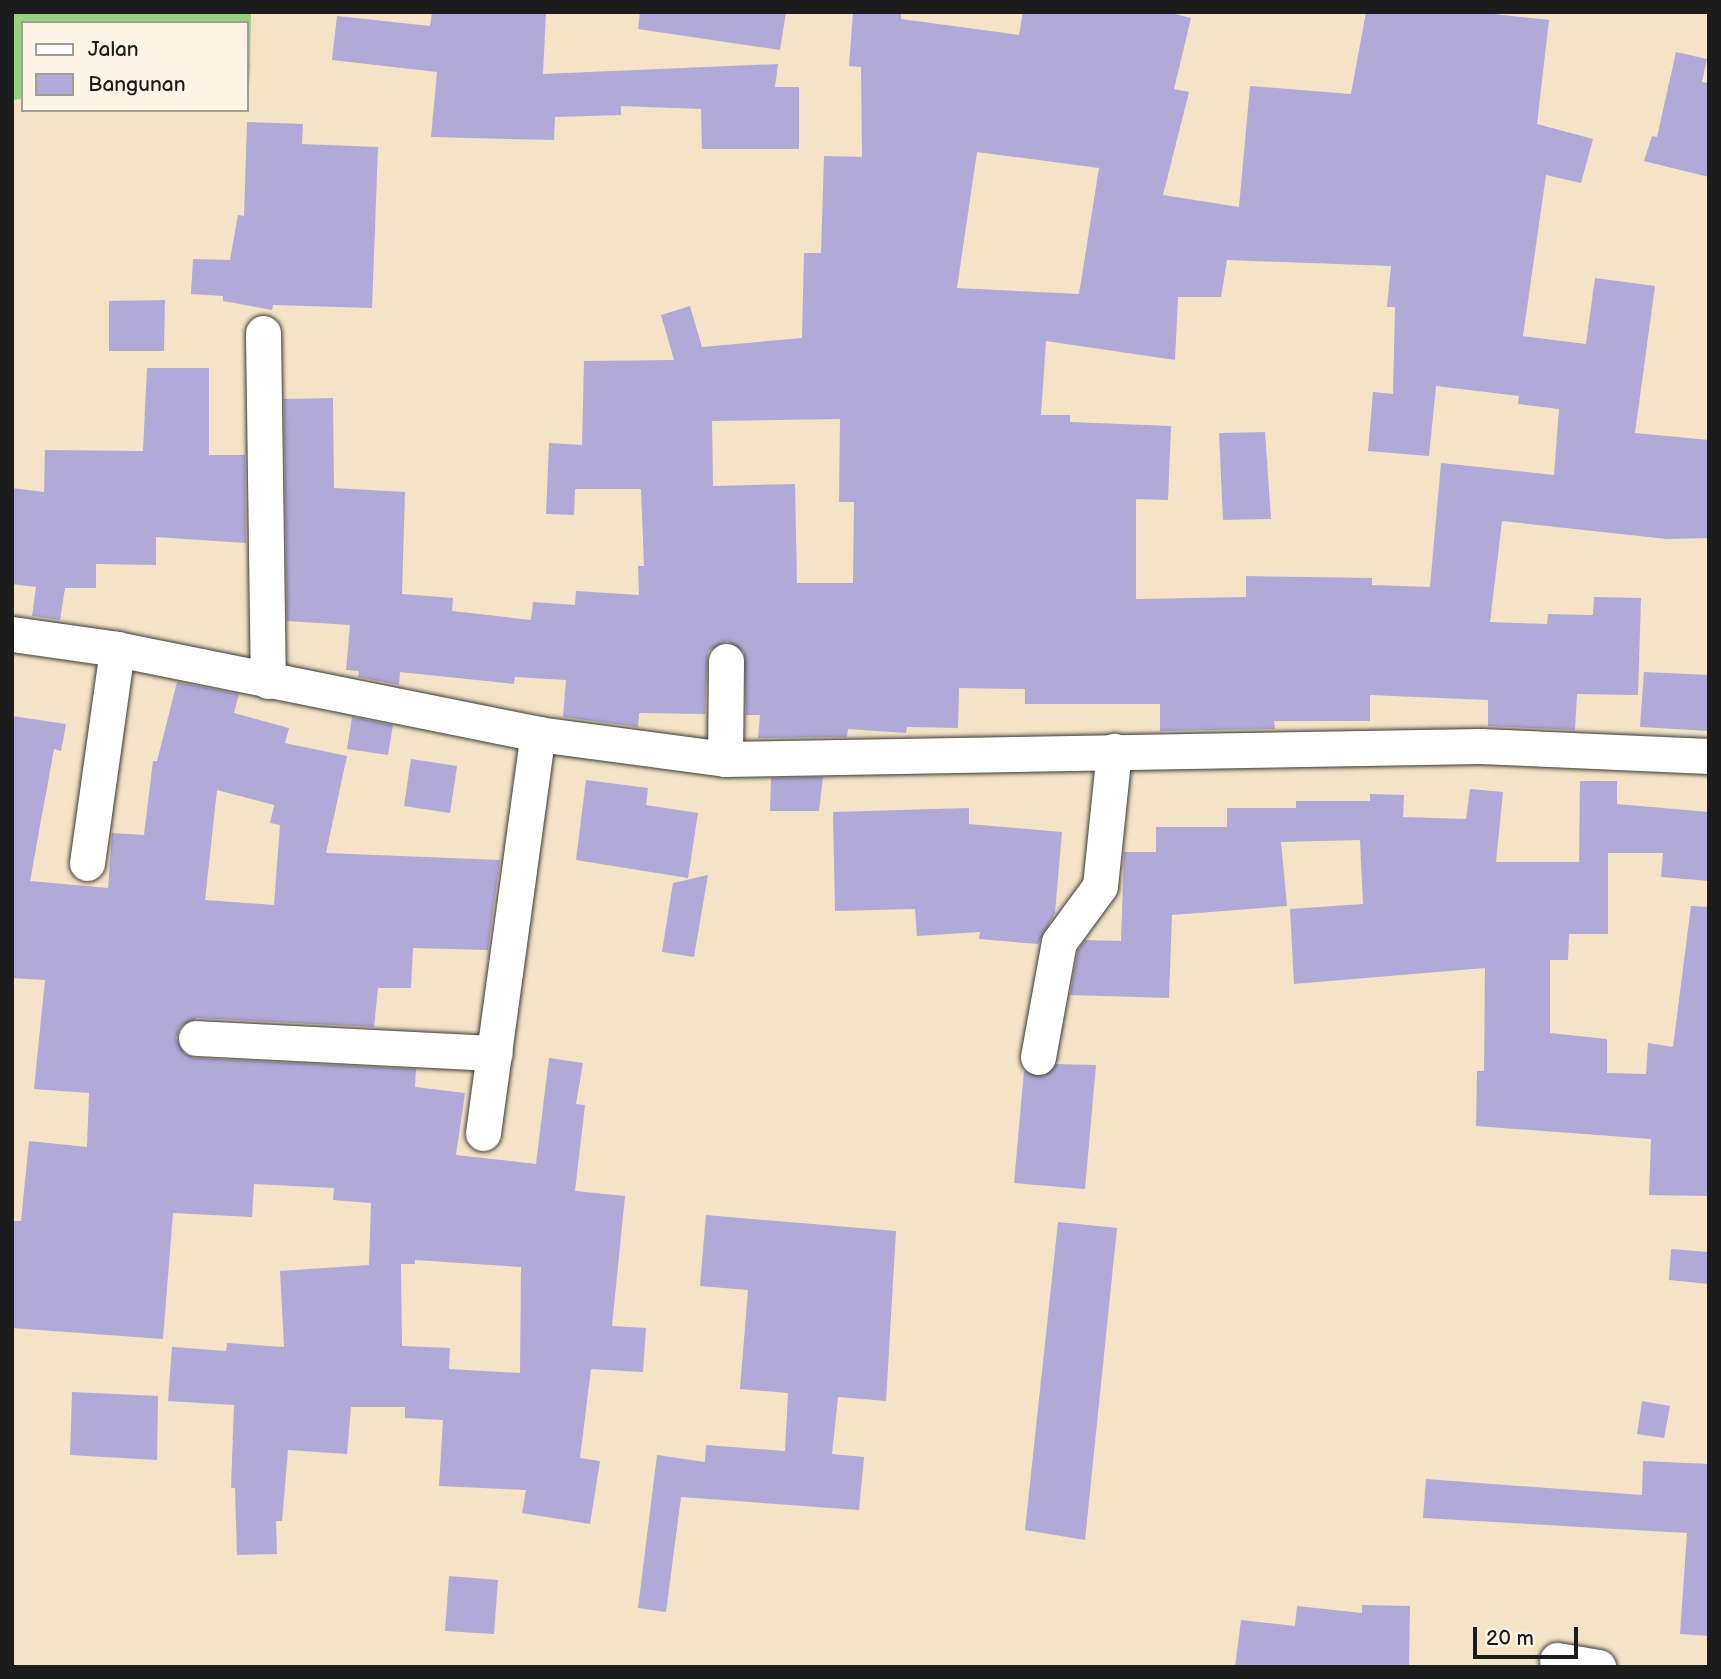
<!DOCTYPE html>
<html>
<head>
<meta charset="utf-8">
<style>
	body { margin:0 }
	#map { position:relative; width:1721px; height:1679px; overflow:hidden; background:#f4e3c6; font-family:"Balsamiq Sans",sans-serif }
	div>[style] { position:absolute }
	.green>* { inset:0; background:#9ad284 }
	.building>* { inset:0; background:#b1a9d7 }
	.roads { filter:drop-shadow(0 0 2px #3c3a36) drop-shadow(0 0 2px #3c3a36) }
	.minor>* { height:35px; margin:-17.5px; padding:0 17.5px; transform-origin:17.5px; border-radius:17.5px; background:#fff }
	span { translate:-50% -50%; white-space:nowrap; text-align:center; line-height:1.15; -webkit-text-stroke:7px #fcf5e5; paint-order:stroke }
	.frame { position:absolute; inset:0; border:14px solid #1c1c1c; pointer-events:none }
	.legend { position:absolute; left:21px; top:21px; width:228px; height:91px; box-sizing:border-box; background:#fcf5e5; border:2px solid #a29e95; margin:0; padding:9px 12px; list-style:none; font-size:21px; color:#1c1c1c }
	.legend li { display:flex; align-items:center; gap:14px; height:35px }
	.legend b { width:35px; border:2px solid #a29e95 }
	.scale { position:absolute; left:1473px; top:1627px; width:105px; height:32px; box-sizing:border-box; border:4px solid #1c1c1c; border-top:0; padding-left:9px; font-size:21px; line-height:24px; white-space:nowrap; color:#1c1c1c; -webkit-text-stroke:5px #fcf5e5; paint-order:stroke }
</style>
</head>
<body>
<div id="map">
	<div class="green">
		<i style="clip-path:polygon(12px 12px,251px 12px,250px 89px,247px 23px,23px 23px,23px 99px,12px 100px)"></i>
	</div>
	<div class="building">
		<i style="clip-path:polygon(432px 12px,546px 12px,543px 74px,778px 64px,775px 87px,799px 87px,799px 149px,702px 149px,701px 109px,621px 106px,621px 115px,555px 117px,554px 140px,431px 137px,437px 72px,332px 60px,337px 16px,430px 26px)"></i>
		<i style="clip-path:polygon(640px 12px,786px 12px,780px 50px,638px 29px)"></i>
		<i style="clip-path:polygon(evenodd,853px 12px,901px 12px,901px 19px,1019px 35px,1023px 12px,1167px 12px,1191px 18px,1174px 89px,1189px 92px,1163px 195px,1239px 207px,1250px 86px,1351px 94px,1366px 12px,1475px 12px,1549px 20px,1537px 124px,1593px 139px,1581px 183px,1546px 175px,1523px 336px,1586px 344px,1595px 278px,1655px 286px,1635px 433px,1709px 440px,1709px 538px,1667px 539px,1502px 521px,1490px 622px,1547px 624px,1548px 614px,1593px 615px,1594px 597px,1641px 598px,1638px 695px,1577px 694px,1575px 730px,1488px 726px,1488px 700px,1370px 695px,1370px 721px,1274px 721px,1275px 729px,1160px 731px,1160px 704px,1025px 704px,1025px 689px,959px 688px,958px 728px,907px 727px,906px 733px,848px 729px,847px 737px,758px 738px,760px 715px,746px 715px,744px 652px,727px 641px,708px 651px,705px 714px,639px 713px,638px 727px,563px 717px,566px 680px,515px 677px,514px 684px,400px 672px,399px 685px,358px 677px,359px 671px,346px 670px,350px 625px,287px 621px,284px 399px,333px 398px,334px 488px,405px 492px,402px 594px,453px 598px,452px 611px,531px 620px,533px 602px,575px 605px,576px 591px,639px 595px,638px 566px,644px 566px,641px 489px,575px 489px,574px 515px,546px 514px,549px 443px,582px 445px,584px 361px,674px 360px,661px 315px,690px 306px,702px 347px,802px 338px,804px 253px,821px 253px,824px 156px,862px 157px,861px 67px,849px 66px,853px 12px,977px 152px,1099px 168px,1079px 294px,957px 288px,977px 152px,853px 12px,1227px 260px,1391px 266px,1387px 307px,1395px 307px,1393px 394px,1373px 392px,1368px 451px,1429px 456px,1436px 386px,1519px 396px,1518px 404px,1559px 409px,1554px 475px,1441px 463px,1430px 587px,1372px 585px,1372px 578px,1246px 576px,1246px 597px,1136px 599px,1136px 499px,1168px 500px,1171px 426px,1070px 422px,1070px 415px,1041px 415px,1046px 341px,1175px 360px,1178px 297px,1221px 297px,1227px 260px,853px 12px,840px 419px,839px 502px,854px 502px,853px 583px,797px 583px,795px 484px,713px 486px,712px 421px,840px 419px)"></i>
		<i style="clip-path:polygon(1676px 52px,1707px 59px,1702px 82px,1709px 83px,1709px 177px,1644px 161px,1652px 136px,1657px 137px)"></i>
		<i style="clip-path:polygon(247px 122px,303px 124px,302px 144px,378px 147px,372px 308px,273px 305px,272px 310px,223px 301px,223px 296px,191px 294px,193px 259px,230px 260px,238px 215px,244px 216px)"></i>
		<i style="clip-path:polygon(165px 300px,164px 351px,109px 351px,109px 301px)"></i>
		<i style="clip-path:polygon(147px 368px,209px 368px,209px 455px,245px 455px,246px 543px,156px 537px,156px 565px,96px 564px,96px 588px,65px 588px,60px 620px,32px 616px,36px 587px,12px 584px,12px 488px,44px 492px,45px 450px,143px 451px)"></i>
		<i style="clip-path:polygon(1265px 432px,1271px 519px,1223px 520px,1219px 433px)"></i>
		<i style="clip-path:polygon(1644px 672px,1709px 675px,1709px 731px,1640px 727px)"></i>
		<i style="clip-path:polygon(evenodd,177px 682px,239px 694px,234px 713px,289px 728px,285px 743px,347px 756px,326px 853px,500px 860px,488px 950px,413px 948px,411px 988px,378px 988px,374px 1027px,197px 1018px,180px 1027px,176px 1038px,185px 1054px,195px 1058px,416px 1069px,415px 1087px,465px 1093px,456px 1155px,536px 1164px,549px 1058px,583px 1063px,576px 1104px,585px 1105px,575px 1191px,625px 1196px,612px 1326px,646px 1328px,643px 1372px,591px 1369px,580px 1458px,600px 1461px,590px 1524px,522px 1513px,526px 1490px,439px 1486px,443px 1420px,405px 1418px,405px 1407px,351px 1407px,347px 1454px,288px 1450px,282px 1521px,276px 1521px,277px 1554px,237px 1555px,235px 1488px,231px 1488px,234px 1405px,168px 1401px,172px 1347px,226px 1351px,227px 1343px,284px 1347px,280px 1271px,369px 1265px,371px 1203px,333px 1200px,334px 1188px,254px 1184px,252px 1217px,173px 1213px,163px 1339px,12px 1328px,12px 1221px,21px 1221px,29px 1141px,87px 1147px,89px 1093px,34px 1089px,45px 980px,12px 978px,12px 716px,66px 724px,61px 751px,54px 749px,30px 881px,108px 888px,112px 833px,144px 835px,153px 761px,157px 761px,177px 682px,217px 790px,274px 805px,270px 823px,280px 825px,274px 905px,205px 900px,217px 790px,177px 682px,415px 1260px,521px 1267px,520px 1373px,449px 1369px,450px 1348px,402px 1346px,401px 1264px,415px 1264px,415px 1260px)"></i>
		<i style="clip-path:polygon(352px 717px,393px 725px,388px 755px,347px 749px)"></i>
		<i style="clip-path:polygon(411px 759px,457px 766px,450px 813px,404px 806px)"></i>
		<i style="clip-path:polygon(823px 777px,819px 811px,770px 811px,771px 778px)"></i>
		<i style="clip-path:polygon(586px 780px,648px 788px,646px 805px,698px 813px,688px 878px,576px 860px)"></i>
		<i style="clip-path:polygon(1580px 781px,1617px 781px,1617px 804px,1709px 812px,1709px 881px,1661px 877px,1663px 853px,1608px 853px,1608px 934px,1569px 934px,1568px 960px,1550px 960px,1550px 1033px,1607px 1039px,1607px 1073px,1646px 1074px,1648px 1043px,1673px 1047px,1691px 906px,1709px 907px,1709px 1196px,1649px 1195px,1651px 1139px,1476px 1126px,1477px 1071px,1484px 1071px,1485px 968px,1294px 984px,1290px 909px,1363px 904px,1360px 840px,1281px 842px,1287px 906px,1172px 915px,1169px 998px,1070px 995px,1078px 950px,1085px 940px,1121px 941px,1124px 852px,1156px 852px,1156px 827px,1227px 827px,1227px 808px,1296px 808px,1296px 801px,1370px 801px,1370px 794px,1404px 795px,1403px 817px,1466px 819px,1470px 789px,1503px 792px,1496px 862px,1579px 862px)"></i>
		<i style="clip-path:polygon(969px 808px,969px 824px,1062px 832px,1055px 913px,1038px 944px,979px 939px,980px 932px,917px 936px,915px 909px,835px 911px,833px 812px)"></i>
		<i style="clip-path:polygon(708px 875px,694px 957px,662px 952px,673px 883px)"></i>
		<i style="clip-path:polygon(1056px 1064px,1096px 1065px,1085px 1189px,1014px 1183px,1024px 1071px,1044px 1076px)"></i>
		<i style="clip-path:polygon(706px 1215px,896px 1231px,886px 1401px,838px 1397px,832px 1454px,864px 1457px,859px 1510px,681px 1497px,666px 1612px,638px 1608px,657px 1455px,705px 1462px,706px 1445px,785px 1451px,788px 1393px,740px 1389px,748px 1290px,700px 1286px)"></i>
		<i style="clip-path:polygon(1058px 1222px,1117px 1228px,1085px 1540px,1025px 1530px)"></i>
		<i style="clip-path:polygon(1671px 1249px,1709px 1252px,1709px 1284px,1669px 1280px)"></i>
		<i style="clip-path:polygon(72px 1392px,158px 1396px,157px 1460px,70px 1455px)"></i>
		<i style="clip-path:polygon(1642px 1401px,1670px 1406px,1664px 1438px,1637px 1434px)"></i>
		<i style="clip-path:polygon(1643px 1461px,1709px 1464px,1709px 1636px,1680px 1634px,1687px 1533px,1423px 1518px,1426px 1479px,1642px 1495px)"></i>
		<i style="clip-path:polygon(449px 1576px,498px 1580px,494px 1634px,445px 1631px)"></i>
		<i style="clip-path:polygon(1362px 1605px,1410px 1606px,1409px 1667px,1235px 1667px,1241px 1620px,1295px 1626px,1297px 1606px,1362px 1613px)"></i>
	</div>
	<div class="roads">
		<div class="minor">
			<i style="left:263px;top:333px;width:348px;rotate:89.2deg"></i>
			<i style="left:12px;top:634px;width:106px;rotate:8.1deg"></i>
			<i style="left:117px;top:649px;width:429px;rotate:11.4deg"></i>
			<i style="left:538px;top:734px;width:189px;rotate:7.6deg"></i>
			<i style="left:725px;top:759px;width:755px;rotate:-0.99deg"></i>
			<i style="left:1480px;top:746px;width:229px;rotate:2.5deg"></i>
			<i style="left:725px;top:759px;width:98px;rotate:-89.4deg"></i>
			<i style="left:87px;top:863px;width:216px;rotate:-82deg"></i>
			<i style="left:196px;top:1038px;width:299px;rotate:2.9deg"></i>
			<i style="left:1038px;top:1057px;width:117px;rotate:-79.7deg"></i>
			<i style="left:1059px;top:942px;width:69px;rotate:-53.8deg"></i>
			<i style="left:1100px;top:886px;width:136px;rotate:-84.1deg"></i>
			<i style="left:483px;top:1133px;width:403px;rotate:-82.2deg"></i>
			<i style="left:1557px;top:1660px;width:42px;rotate:9.7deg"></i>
		</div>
	</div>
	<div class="frame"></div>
	<ul class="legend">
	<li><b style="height:9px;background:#fff"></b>Jalan</li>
	<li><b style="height:19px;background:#b1a9d7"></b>Bangunan</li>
	</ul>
	<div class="scale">20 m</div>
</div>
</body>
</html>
